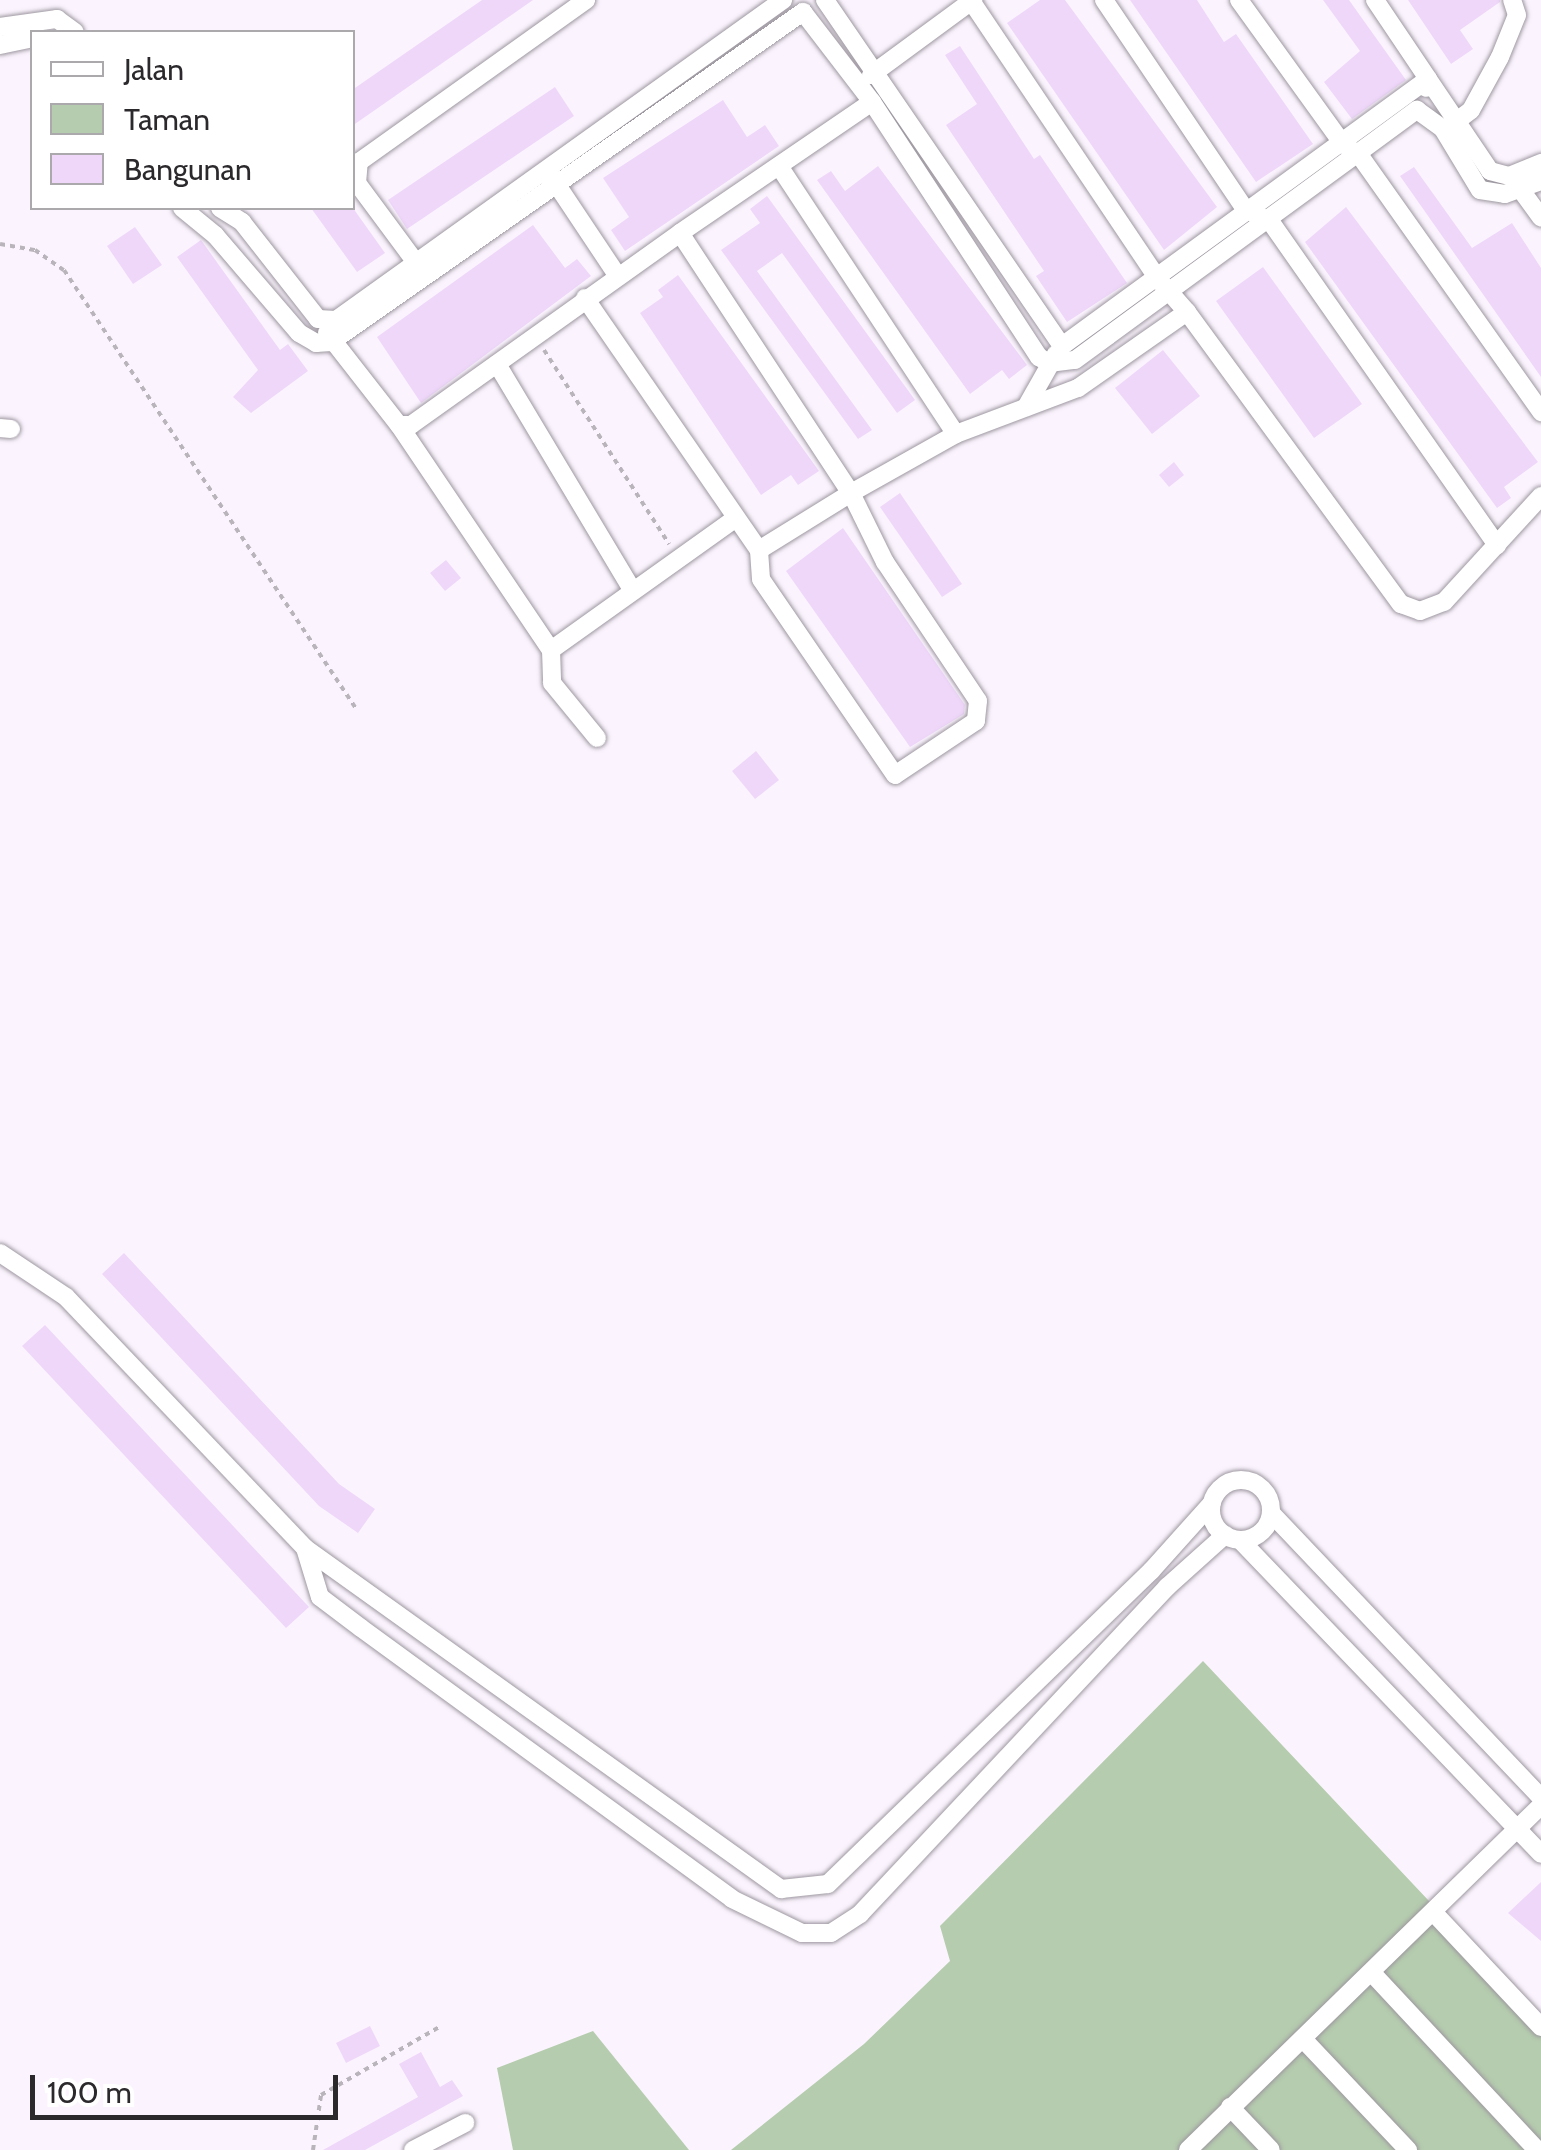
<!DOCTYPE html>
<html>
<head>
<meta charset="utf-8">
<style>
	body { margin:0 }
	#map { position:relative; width:1541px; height:2150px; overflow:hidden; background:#fbf4fe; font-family:Cabin,sans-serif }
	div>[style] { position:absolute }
	.green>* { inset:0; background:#b5ccae }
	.building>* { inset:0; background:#efd7fa }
	.path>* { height:4px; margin-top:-2px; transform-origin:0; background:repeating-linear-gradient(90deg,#b9b3bb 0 5px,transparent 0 10px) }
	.roads { filter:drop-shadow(0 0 2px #9d97a0) drop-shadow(0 0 2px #9d97a0) }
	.minor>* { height:18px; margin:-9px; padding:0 9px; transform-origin:9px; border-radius:9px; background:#fff }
	.minor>.ring { margin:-9px; padding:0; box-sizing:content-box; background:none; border:18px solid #fff; border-radius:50% }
	span { translate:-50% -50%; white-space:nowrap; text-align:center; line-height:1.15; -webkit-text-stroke:8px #fff; paint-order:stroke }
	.legend { position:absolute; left:30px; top:30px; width:325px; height:180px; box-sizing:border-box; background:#fff; border:2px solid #aba9ab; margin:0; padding:12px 18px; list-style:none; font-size:30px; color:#2c292d }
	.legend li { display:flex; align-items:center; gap:20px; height:50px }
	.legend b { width:50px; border:2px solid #aba9ab }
	.scale { position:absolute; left:30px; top:2075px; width:308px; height:45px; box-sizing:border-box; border:5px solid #2c292d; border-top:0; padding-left:12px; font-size:30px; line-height:35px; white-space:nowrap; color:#2c292d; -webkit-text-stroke:8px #fff; paint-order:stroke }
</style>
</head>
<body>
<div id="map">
	<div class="green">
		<i style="clip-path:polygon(1203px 1661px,1541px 2020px,1541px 2150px,731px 2150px,864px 2044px,950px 1961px,940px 1926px)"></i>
		<i style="clip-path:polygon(593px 2031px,689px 2150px,513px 2150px,497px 2068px)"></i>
	</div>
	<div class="building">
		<i style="clip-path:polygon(482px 0,533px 0,352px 126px,352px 90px)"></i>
		<i style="clip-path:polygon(1040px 0,1065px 0,1217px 207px,1164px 250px,1007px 23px)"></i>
		<i style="clip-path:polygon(1130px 0,1197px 0,1224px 42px,1236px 34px,1313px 144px,1256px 182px)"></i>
		<i style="clip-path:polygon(1323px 0,1349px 0,1406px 80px,1352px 119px,1324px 82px,1360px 51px)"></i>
		<i style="clip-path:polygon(1408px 0,1500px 0,1500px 2px,1460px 30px,1473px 49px,1451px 64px)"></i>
		<i style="clip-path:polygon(960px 46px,1034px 159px,1040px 155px,1127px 283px,1067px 322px,1036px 276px,1044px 271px,946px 125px,977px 104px,945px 55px)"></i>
		<i style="clip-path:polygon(555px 87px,574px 116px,407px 229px,388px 200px)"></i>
		<i style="clip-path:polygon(723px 100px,747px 137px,765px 125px,779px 146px,625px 251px,611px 230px,629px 217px,603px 178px)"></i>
		<i style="clip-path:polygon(878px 166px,1027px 365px,1009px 379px,1002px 370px,970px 394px,817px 180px,831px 171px,845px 191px)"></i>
		<i style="clip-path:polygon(1414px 167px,1472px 248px,1512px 223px,1541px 268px,1541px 377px,1400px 176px)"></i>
		<i style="clip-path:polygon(767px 196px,915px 400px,897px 413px,782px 253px,757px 271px,872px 430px,858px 439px,721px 250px,760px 223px,750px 209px)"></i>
		<i style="clip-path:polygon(1346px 207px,1538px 462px,1504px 487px,1511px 498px,1497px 508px,1305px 242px)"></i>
		<i style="clip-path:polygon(311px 208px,353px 208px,385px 253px,357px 272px)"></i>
		<i style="clip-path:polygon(533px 225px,565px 268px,577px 259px,591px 276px,421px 403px,377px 337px)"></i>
		<i style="clip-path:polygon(135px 227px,162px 265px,133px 284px,107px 246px)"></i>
		<i style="clip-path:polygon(201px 240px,280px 350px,288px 344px,308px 371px,251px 413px,233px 397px,258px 370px,177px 257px)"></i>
		<i style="clip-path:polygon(1263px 267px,1362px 404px,1314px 438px,1216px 301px)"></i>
		<i style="clip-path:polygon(678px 275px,819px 471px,798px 485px,791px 475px,761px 495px,640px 313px,663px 297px,658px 290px)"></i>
		<i style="clip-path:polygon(1163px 350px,1200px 396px,1152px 434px,1115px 388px)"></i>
		<i style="clip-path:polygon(1174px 462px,1184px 475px,1169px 487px,1159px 475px)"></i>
		<i style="clip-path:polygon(900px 493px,962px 584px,942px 597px,880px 507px)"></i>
		<i style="clip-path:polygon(843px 528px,965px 705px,964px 714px,910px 747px,786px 571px)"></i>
		<i style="clip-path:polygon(446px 560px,461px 578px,445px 591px,430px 573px)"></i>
		<i style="clip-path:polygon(756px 751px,779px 780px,755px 799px,732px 771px)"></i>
		<i style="clip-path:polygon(124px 1253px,339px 1484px,375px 1509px,358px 1533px,319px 1506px,102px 1274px)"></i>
		<i style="clip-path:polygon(45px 1325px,309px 1607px,286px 1628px,22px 1346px)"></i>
		<i style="clip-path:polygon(1541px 1882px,1541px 1941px,1508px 1913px)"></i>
		<i style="clip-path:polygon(370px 2026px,380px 2046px,346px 2063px,336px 2043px)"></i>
		<i style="clip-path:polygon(421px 2052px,440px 2087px,452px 2080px,463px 2096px,365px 2150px,323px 2150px,418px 2097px,399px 2064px)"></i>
	</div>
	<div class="path">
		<i style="left:0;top:244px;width:36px;rotate:10deg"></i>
		<i style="left:35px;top:250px;width:35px;rotate:35deg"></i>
		<i style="left:64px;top:270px;width:529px;rotate:56.34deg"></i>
		<i style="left:544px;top:350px;width:231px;rotate:57.2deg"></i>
		<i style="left:313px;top:2150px;width:56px;rotate:-81.7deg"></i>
		<i style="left:321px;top:2095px;width:138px;rotate:-29.9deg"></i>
	</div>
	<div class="roads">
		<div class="minor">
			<i style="left:825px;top:0;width:419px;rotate:55.6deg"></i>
			<i style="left:1062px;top:346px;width:453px;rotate:-36.1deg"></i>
			<i style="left:1428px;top:79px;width:111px;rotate:56deg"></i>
			<i style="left:1490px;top:171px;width:20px;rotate:15deg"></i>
			<i style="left:1509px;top:176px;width:35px;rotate:-22deg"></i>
			<i style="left:1104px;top:0;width:252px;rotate:56deg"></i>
			<i style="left:1245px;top:209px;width:28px;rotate:26deg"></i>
			<i style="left:1270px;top:221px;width:396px;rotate:55deg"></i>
			<i style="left:1239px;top:0;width:176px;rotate:54.2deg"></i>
			<i style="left:1342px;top:143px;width:22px;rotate:36deg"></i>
			<i style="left:1360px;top:156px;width:314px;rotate:54.7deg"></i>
			<i style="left:1375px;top:0;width:95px;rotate:56.1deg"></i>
			<i style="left:1428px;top:79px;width:9px;rotate:103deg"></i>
			<i style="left:0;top:27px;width:58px;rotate:-8deg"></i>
			<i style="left:57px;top:19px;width:22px;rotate:36deg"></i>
			<i style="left:0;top:45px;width:33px;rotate:-12deg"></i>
			<i style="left:871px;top:75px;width:127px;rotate:-36.3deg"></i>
			<i style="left:872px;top:102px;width:232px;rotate:145.7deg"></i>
			<i style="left:680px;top:233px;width:311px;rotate:56.7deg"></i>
			<i style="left:851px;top:493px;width:77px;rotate:63.8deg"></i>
			<i style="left:885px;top:562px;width:167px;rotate:56.2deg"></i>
			<i style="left:978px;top:701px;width:20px;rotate:96deg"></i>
			<i style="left:976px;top:721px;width:97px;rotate:146.3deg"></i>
			<i style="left:895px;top:775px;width:237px;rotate:-124.4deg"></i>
			<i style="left:761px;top:579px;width:29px;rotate:-94deg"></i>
			<i style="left:759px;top:550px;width:108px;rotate:-31.8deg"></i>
			<i style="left:851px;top:493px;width:120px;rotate:-29.3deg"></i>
			<i style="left:956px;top:434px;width:130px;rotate:-20.7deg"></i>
			<i style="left:1078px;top:388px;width:133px;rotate:-34.9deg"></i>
			<i style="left:1187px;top:312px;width:44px;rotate:-131.3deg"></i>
			<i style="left:1158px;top:279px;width:335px;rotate:-123.9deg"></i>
			<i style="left:1450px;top:126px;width:26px;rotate:-37deg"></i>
			<i style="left:1471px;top:110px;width:60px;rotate:-61.3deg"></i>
			<i style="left:1500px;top:57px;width:45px;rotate:-68deg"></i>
			<i style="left:1517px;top:15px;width:16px;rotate:-108deg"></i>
			<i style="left:779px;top:166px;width:321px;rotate:56.6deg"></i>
			<i style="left:551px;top:176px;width:119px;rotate:56.3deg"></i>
			<i style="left:1521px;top:190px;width:34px;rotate:54deg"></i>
			<i style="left:182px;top:208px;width:43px;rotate:39.3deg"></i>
			<i style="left:215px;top:235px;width:129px;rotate:49.4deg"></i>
			<i style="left:299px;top:333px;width:20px;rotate:30deg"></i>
			<i style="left:316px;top:343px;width:15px;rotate:-4deg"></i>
			<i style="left:331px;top:342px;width:576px;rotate:-34.96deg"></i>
			<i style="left:803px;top:12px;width:113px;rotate:52.5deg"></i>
			<i style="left:872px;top:102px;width:305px;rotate:56.8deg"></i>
			<i style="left:1039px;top:357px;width:12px;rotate:31deg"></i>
			<i style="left:1049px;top:363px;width:26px;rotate:-7deg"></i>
			<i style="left:1075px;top:360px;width:424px;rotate:-36.2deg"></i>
			<i style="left:1417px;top:110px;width:32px;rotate:36deg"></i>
			<i style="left:1443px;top:129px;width:71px;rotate:58.8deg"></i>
			<i style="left:1480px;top:190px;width:25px;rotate:9deg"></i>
			<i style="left:1505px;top:194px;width:38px;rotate:-20deg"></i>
			<i style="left:220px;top:208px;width:26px;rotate:32deg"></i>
			<i style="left:242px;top:222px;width:123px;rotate:51.9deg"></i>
			<i style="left:318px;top:319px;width:18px;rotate:3deg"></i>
			<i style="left:336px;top:320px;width:550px;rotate:-35.6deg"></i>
			<i style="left:417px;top:264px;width:101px;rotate:-126.5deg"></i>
			<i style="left:357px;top:183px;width:21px;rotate:-85deg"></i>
			<i style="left:359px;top:162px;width:279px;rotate:-35.5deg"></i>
			<i style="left:585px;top:298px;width:306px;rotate:55.4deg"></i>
			<i style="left:1187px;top:312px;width:362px;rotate:53.8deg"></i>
			<i style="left:1401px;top:604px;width:20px;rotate:20deg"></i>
			<i style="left:1420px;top:611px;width:26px;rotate:-21deg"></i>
			<i style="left:1444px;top:602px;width:144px;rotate:-47.5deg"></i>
			<i style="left:327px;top:333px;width:117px;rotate:52deg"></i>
			<i style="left:399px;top:425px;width:12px"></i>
			<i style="left:411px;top:425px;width:330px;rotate:-35.5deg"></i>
			<i style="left:497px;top:364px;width:263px;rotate:59.1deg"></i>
			<i style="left:1026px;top:407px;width:61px;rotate:-60.5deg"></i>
			<i style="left:399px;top:425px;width:272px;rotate:56deg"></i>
			<i style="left:551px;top:650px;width:227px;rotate:-35.5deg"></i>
			<i style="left:0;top:428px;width:11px;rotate:5deg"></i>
			<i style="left:551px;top:650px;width:33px;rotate:88deg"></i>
			<i style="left:552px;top:683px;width:71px;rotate:50.7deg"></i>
			<i style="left:0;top:1253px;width:79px;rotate:33.7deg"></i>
			<i style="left:66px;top:1297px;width:347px;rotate:46.4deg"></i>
			<i style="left:305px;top:1548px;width:586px;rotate:35.62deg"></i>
			<i style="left:781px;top:1889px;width:47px;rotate:-6.1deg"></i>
			<i style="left:828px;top:1884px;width:450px;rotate:-44.1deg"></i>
			<i style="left:1151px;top:1571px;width:91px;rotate:-48.1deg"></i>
			<i class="ring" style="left:1211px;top:1480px;width:42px;height:42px"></i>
			<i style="left:1271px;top:1513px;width:393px;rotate:46.5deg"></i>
			<i style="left:1242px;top:1542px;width:432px;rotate:46.2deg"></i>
			<i style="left:305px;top:1548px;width:51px;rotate:73deg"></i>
			<i style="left:320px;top:1597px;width:51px;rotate:37.1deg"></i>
			<i style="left:361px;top:1628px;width:459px;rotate:36.1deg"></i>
			<i style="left:732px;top:1899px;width:78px;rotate:25.9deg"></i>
			<i style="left:802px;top:1933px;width:29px"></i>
			<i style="left:831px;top:1933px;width:35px;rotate:-33deg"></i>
			<i style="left:860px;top:1914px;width:449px;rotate:-46.8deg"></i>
			<i style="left:1167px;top:1587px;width:78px;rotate:-41.9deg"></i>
			<i style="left:1435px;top:1914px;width:155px;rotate:46.8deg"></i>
			<i style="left:1372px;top:1973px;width:242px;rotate:47deg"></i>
			<i style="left:1303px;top:2039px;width:153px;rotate:46.6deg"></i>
			<i style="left:1230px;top:2107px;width:59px;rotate:46.4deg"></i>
			<i style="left:413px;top:2150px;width:59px;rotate:-27.4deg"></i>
			<i style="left:1188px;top:2150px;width:493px;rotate:-44.3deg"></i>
		</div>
	</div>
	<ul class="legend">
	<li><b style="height:12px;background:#fff"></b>Jalan</li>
	<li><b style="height:28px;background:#b5ccae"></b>Taman</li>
	<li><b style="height:28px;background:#efd7fa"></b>Bangunan</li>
	</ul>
	<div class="scale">100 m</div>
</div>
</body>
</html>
